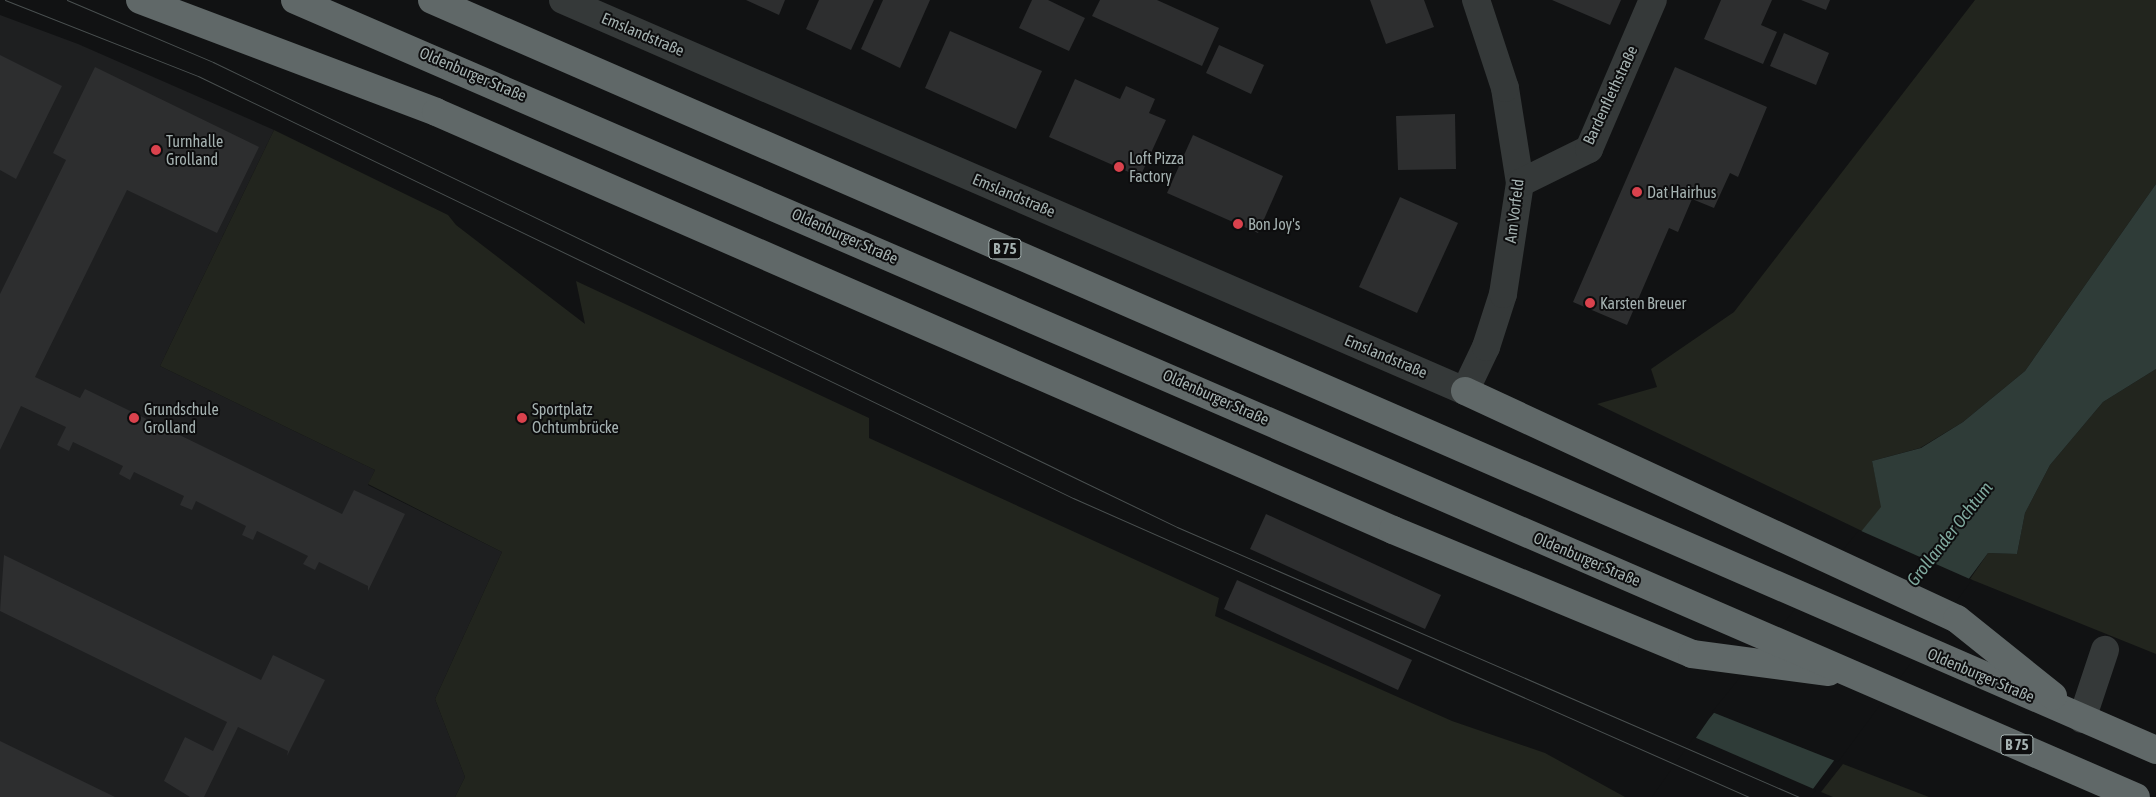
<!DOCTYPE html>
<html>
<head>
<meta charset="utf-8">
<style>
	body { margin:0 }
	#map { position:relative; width:2156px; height:797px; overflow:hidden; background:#111213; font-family:"Asap Condensed",sans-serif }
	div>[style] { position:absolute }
	.built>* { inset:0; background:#1e1f20 }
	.green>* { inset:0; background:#22251e }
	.water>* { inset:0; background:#2f3c38 }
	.pier>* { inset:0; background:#111213 }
	.building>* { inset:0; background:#2d2e2f }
	.minor>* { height:28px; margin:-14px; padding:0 14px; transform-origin:14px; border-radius:14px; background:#353939 }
	.highway>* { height:28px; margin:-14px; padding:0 14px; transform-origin:14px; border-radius:14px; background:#606868 }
	.tram>* { height:1px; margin:-0.5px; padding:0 0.5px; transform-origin:0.5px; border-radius:0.5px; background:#4a5050 }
	.dots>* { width:14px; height:14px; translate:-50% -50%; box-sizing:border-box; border:2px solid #0d0d0e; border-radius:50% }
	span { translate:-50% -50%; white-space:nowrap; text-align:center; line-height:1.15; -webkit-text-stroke:4px #0d0d0e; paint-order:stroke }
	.shield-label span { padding:1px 4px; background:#0d0d0e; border:1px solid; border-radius:4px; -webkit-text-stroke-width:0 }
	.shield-label { font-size:15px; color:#a5b2b1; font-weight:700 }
	.street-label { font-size:16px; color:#a5b2b1 }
	.poi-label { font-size:16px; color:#a5b2b1 }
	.left { translate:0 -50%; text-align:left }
	.water-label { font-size:18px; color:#7fa99e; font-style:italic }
</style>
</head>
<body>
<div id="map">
	<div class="built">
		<i style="clip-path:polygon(0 15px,78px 44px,274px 130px,160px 366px,375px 470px,368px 485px,502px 552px,435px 699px,465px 777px,455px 797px,0 797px)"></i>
	</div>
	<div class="green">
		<i style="clip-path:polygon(1975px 0,2156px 0,2156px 184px,2025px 371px,1963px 422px,1920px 448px,1872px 461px,1882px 507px,1862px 531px,1597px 404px,1657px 387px,1651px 369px,1734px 312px)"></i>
		<i style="clip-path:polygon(274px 130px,448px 215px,456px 225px,585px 324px,576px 281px,869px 418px,869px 438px,1219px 598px,1215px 616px,1452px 721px,1545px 753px,1625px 797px,455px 797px,465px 777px,435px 699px,502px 552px,368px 484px,375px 470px,160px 366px)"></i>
		<i style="clip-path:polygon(2156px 369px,2156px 654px,1970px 579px,1988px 553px,2017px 554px,2025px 513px,2050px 465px,2103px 402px)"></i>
		<i style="clip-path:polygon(1843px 764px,1929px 797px,1833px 797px,1821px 792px)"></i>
	</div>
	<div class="water">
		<i style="clip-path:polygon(2156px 184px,2156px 369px,2103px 402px,2050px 465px,2025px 513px,2017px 554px,1988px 553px,1807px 797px,1655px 797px,1709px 719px,1881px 507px,1872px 461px,1921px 448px,1963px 422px,2025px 371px)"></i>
	</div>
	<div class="pier">
		<i style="clip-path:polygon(1859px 530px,1972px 580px,1838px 762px,1712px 712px)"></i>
		<i style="clip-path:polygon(1694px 737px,1816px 790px,1810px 797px,1652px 797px)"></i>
	</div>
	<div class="building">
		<i style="clip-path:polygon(746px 0,785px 0,779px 15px)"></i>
		<i style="clip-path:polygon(819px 0,874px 0,851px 50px,806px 29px)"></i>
		<i style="clip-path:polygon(883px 0,930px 0,900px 68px,861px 49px)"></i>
		<i style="clip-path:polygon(1032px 0,1048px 0,1085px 18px,1069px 51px,1019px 28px)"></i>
		<i style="clip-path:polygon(1100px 0,1157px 0,1219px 28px,1202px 66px,1092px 16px)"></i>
		<i style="clip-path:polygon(1370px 0,1424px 0,1434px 27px,1386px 44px)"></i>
		<i style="clip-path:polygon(1552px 0,1621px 0,1610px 25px)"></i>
		<i style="clip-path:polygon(1721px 0,1772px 0,1761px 25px,1777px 32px,1763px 64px,1704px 39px)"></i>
		<i style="clip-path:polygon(1801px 0,1830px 0,1826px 10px)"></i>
		<i style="clip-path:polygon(950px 31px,1042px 71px,1016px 129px,925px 88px)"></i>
		<i style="clip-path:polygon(1784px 33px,1829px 53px,1816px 85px,1770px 66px)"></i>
		<i style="clip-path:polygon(1219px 45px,1264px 65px,1251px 94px,1206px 73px)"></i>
		<i style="clip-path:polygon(0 55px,62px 86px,16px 179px,0 170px)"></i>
		<i style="clip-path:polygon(95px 67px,259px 147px,217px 233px,127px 190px,35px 377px,80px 398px,85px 389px,342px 514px,354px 490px,405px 514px,368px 591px,368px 586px,319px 562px,315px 570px,303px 564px,308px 556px,257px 531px,253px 540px,242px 535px,246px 526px,196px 501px,192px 510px,180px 505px,184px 496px,134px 472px,130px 480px,119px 474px,123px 466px,73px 442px,69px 451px,57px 445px,66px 427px,21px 406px,0 450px,0 294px,66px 160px,53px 153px)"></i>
		<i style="clip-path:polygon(1675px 67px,1767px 107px,1738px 177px,1730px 173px,1714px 208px,1692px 199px,1678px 232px,1669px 228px,1627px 325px,1573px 302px)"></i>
		<i style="clip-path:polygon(1075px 79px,1120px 99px,1126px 86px,1155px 99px,1149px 113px,1166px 120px,1140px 177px,1049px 137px)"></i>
		<i style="clip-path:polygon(1455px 114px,1456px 169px,1398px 170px,1396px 116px)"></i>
		<i style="clip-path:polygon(1193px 135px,1283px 176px,1258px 233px,1167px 193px)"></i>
		<i style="clip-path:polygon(1400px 197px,1458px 223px,1417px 313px,1359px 287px)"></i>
		<i style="clip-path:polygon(1266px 514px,1441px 595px,1425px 629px,1250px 549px)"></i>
		<i style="clip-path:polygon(4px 555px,261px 680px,273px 655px,325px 680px,287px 756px,288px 751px,238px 727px,204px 797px,190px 797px,164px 781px,185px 737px,213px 751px,227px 722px,0 611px)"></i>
		<i style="clip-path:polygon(1237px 580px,1412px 660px,1398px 690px,1224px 609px)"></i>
		<i style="clip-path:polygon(0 741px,115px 797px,0 797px)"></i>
	</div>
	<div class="minor">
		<i style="left:563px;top:0;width:983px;rotate:23.44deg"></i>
		<i style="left:1465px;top:391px;width:49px;rotate:-64.5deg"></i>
		<i style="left:1486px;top:347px;width:56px;rotate:-72.2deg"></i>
		<i style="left:1503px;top:294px;width:112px;rotate:-81.3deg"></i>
		<i style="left:1520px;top:183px;width:96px;rotate:-99deg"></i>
		<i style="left:1505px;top:88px;width:93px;rotate:-108.2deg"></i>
		<i style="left:1520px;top:183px;width:77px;rotate:-26.2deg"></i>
		<i style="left:1589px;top:149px;width:162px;rotate:-66.8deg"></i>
		<i style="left:2082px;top:719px;width:73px;rotate:-71.6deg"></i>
	</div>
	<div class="highway">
		<i style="left:140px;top:0;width:316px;rotate:20.7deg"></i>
		<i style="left:436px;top:112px;width:1044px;rotate:23.59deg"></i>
		<i style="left:1393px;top:530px;width:324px;rotate:22.5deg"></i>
		<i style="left:1692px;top:654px;width:138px;rotate:7.5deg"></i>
		<i style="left:295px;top:0;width:2006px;rotate:23.41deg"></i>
		<i style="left:432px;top:0;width:1880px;rotate:23.51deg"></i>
		<i style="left:1465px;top:391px;width:542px;rotate:24.86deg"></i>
		<i style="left:1957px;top:619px;width:123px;rotate:38.7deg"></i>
	</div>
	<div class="tram">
		<i style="left:5px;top:0;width:207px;rotate:21.5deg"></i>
		<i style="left:198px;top:76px;width:971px;rotate:25.75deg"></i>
		<i style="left:1073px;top:498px;width:739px;rotate:23.86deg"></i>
		<i style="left:67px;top:0;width:159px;rotate:23deg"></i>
		<i style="left:213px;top:62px;width:1070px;rotate:25.75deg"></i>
		<i style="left:1177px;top:527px;width:678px;rotate:23.46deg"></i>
	</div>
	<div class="dots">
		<i style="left:156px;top:150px;background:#da424d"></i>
		<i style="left:1119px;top:167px;background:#da424d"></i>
		<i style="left:1637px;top:192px;background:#da424d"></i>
		<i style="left:1238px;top:224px;background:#da424d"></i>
		<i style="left:1590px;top:303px;background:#da424d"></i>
		<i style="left:134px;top:418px;background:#da424d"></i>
		<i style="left:522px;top:418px;background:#da424d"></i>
	</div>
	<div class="shield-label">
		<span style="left:1005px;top:249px">B 75</span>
		<span style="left:2017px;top:745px">B 75</span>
	</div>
	<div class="street-label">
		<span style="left:643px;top:34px;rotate:23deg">Emslandstraße</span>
		<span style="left:473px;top:74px;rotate:23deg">Oldenburger Straße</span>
		<span style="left:1610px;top:95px;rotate:-65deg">Bardenflethstraße</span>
		<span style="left:1014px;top:195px;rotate:23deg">Emslandstraße</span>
		<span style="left:1514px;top:211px;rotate:-83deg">Am Vorfeld</span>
		<span style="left:845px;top:236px;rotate:24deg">Oldenburger Straße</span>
		<span style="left:1386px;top:356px;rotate:23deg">Emslandstraße</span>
		<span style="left:1216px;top:397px;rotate:24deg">Oldenburger Straße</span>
		<span style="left:1587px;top:559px;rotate:23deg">Oldenburger Straße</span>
		<span style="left:1981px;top:675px;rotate:23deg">Oldenburger Straße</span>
	</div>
	<div class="poi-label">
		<span class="left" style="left:166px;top:150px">Turnhalle<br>Grolland</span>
		<span class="left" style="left:1129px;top:167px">Loft Pizza<br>Factory</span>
		<span class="left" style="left:1647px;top:192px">Dat Hairhus</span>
		<span class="left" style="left:1248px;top:224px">Bon Joy's</span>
		<span class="left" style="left:1600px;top:303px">Karsten Breuer</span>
		<span class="left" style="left:144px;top:418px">Grundschule<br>Grolland</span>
		<span class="left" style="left:532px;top:418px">Sportplatz<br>Ochtumbrücke</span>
	</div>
	<div class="water-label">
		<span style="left:1950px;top:534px;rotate:-52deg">Grollander Ochtum</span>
	</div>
</div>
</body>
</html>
